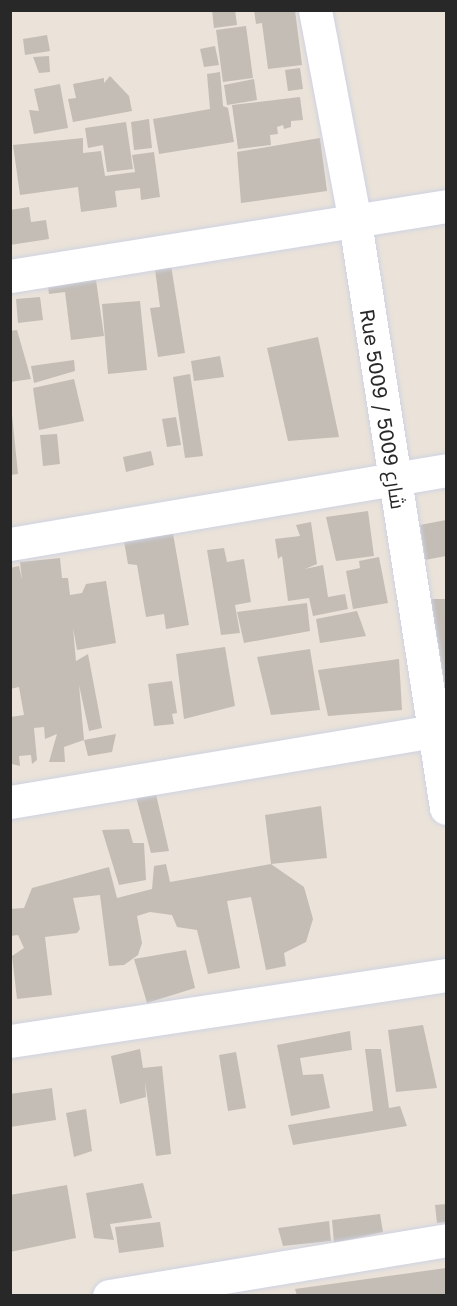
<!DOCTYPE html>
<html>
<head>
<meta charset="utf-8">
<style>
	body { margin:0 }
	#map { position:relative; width:457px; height:1306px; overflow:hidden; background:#ebe3d9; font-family:"Golos Text",Cairo,sans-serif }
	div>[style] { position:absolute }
	.building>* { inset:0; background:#c3bdb6 }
	.roads { filter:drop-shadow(0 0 2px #ced2e2) drop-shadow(0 0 2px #ced2e2) }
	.minor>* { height:33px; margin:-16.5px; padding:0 16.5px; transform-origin:16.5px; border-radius:16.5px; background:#fff }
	span { translate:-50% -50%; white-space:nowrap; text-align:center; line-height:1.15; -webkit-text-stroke:6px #fff; paint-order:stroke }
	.street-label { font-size:20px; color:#282828 }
	.frame { position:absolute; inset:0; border:12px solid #282828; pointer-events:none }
</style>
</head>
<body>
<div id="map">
	<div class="building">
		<i style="clip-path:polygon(212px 10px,235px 10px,237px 25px,214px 28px)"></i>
		<i style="clip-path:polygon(254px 10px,295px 10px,302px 65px,268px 69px,262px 23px,256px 24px)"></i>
		<i style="clip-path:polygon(246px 26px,253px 78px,223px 82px,216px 30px)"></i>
		<i style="clip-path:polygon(47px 35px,50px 51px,25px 55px,23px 39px)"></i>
		<i style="clip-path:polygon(215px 46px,219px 65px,204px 67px,200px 49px)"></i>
		<i style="clip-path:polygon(49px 56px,50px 72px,39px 73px,33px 57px)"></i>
		<i style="clip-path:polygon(300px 68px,303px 89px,288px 91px,285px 70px)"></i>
		<i style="clip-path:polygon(220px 72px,223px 106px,228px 108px,234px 142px,159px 154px,153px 119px,210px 109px,207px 74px)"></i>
		<i style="clip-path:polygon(110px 76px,129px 96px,132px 111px,73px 122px,68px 99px,76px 98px,73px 84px,104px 78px,104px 83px)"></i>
		<i style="clip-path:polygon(254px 79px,257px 100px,227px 105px,224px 85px)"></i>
		<i style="clip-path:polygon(60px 84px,68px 128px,34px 134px,29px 110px,39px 111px,34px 89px)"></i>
		<i style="clip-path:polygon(300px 97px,303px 120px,291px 121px,291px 127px,284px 129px,283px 125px,277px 127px,278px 134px,270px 135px,271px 145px,238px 149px,232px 105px)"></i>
		<i style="clip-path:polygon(149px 119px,152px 148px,134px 150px,131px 122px)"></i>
		<i style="clip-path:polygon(126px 122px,133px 169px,107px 172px,103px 145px,88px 148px,85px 128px)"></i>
		<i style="clip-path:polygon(83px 138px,83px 153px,101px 151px,105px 176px,135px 172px,132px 155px,154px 152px,160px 197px,141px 200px,140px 188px,115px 191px,117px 207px,81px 212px,78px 187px,20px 195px,13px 145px)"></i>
		<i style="clip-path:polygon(320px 138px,327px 191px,241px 203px,237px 152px)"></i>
		<i style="clip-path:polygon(29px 207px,31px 222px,46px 220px,49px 239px,10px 245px,10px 210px)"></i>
		<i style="clip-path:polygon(170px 259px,185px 353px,158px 357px,150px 308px,160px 307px,154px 262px)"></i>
		<i style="clip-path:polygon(95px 273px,104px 336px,71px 340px,65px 292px,49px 294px,47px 279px)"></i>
		<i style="clip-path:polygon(40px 297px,43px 320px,18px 323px,16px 299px)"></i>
		<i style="clip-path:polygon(140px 301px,147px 370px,108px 374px,102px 304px)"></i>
		<i style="clip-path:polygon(17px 330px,31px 379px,10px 382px,10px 331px)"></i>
		<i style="clip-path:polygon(318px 337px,339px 437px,288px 441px,267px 348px)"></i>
		<i style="clip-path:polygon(220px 356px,224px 377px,194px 381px,191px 361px)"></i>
		<i style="clip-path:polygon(74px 360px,75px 371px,34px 383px,31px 366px)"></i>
		<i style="clip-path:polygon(190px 374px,203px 456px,185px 458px,173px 377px)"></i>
		<i style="clip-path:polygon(74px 379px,84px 421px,39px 430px,33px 388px)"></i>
		<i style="clip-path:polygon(10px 395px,18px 474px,10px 475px)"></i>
		<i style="clip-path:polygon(176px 417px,181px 445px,167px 447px,162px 419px)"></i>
		<i style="clip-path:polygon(57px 434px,60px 464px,43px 466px,40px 435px)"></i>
		<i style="clip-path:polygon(151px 451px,154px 465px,126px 472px,123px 457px)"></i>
		<i style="clip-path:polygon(368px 511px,374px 556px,336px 561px,326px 517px)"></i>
		<i style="clip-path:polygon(446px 520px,446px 556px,425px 560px,420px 525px)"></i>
		<i style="clip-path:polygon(171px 522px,189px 625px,166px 629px,164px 614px,146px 617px,137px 565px,128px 564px,122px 530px)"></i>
		<i style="clip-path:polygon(311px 522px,317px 564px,305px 569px,323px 565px,328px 597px,345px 594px,348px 609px,313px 616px,309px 598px,288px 601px,282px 556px,278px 559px,275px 539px,300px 536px,296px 525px)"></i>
		<i style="clip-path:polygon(224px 548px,227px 562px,244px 559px,251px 602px,235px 605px,240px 633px,221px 635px,207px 550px)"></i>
		<i style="clip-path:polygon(379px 557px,388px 603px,353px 609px,346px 571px,360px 568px,359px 561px)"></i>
		<i style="clip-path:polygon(60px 558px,62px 578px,68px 578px,70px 595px,82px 593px,86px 584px,106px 581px,116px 643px,77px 650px,73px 628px,76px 661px,88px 654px,102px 728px,89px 731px,79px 685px,84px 740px,64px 747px,65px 762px,49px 762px,57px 734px,45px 739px,44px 727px,34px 728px,37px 760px,32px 764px,31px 755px,19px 756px,20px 766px,12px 764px,10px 755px,10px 717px,24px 715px,19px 687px,10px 689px,10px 568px,19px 566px,22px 580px,20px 562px)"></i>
		<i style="clip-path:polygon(431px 599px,446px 599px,446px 686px,445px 686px)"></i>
		<i style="clip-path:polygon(307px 603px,310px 631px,244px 643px,237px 612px)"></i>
		<i style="clip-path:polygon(357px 611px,366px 636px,320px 643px,316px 619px)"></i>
		<i style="clip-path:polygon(225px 647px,235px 706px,184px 719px,176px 654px)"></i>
		<i style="clip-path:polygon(310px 649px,320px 710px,271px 715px,257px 657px)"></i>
		<i style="clip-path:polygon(399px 659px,402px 710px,328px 716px,318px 670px)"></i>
		<i style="clip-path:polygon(172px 681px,177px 713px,172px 714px,174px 724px,154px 726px,148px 684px)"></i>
		<i style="clip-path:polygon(116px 734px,112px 752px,88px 756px,84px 740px)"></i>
		<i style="clip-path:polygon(155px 790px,169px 851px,151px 853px,135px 793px)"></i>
		<i style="clip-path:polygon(321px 806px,327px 858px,271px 864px,265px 815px)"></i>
		<i style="clip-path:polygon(129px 829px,133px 843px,144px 843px,146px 880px,119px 885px,102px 830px)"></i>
		<i style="clip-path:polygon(166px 864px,170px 882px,271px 864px,304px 887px,313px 919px,306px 942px,284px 953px,286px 966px,266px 970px,251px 897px,227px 901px,240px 968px,208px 974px,197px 930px,177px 927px,172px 915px,150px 912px,137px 916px,142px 943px,138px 955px,124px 965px,109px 966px,100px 895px,73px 898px,80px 929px,77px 933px,45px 937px,52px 995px,17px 999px,12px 956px,24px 948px,18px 935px,10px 936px,10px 909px,24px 908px,32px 888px,109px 867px,117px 898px,152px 889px,154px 866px)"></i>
		<i style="clip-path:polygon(186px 950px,195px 988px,147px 1003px,134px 959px)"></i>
		<i style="clip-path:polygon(423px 1025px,437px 1088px,396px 1092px,388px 1030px)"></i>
		<i style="clip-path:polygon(350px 1031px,352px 1050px,300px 1058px,303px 1075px,323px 1074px,330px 1108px,291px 1116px,277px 1045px)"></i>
		<i style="clip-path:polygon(140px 1049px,143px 1068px,162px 1066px,171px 1154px,156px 1156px,145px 1082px,146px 1097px,120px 1104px,111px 1056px)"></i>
		<i style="clip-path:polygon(365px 1049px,381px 1049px,389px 1108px,400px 1106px,407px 1126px,293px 1145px,288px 1125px,373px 1111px)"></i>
		<i style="clip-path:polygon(236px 1052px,246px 1108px,228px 1111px,219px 1055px)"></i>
		<i style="clip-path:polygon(52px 1088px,56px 1120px,10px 1127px,10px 1094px)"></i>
		<i style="clip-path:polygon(86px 1109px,92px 1151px,74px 1157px,66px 1113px)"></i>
		<i style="clip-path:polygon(143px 1183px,152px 1218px,110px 1224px,114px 1240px,94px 1238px,86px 1193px)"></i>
		<i style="clip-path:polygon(67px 1185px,76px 1238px,10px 1252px,10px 1195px)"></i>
		<i style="clip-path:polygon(446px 1204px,446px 1222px,437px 1223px,435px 1205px)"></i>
		<i style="clip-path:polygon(380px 1214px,383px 1232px,334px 1243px,332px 1220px)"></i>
		<i style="clip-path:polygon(329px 1221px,331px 1241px,283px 1246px,278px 1228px)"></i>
		<i style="clip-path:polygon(160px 1222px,164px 1247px,119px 1253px,115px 1227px)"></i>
		<i style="clip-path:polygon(446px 1268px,446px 1294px,297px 1296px,295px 1289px)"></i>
	</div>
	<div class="roads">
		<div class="minor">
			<i style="left:315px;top:10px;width:216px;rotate:79.3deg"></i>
			<i style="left:355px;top:222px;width:593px;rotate:81.17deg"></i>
			<i style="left:10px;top:276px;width:442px;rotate:-9.1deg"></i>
			<i style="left:10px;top:544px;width:442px;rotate:-9.6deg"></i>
			<i style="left:10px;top:802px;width:442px;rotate:-9.5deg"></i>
			<i style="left:10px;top:1041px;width:441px;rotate:-8.6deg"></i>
			<i style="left:109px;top:1296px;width:342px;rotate:-9.4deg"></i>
		</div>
	</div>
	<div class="street-label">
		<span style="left:383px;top:409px;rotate:81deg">Rue 5009 / شارع 5009</span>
	</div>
	<div class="frame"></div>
</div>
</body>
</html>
